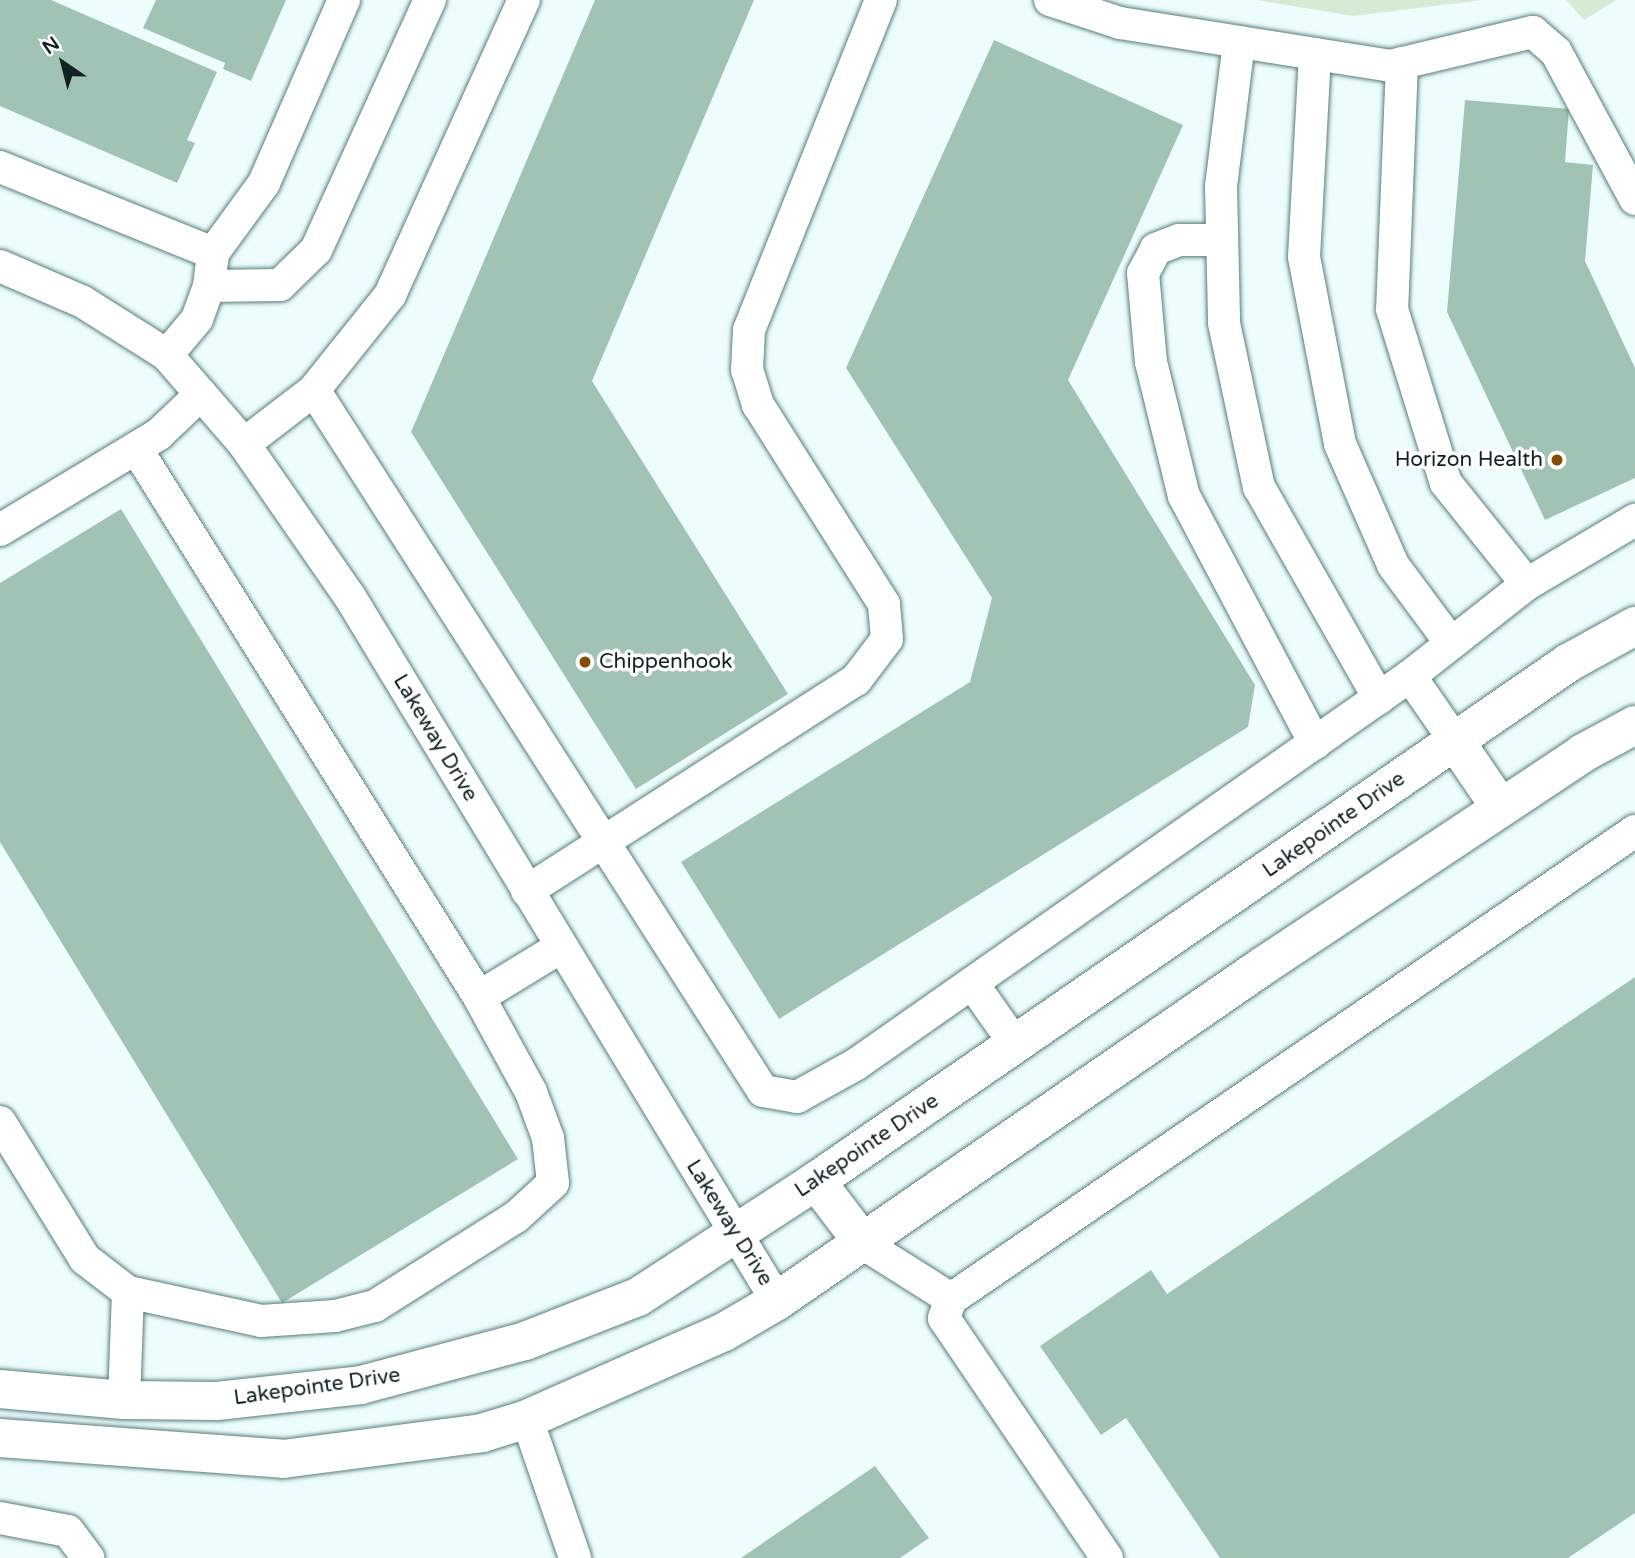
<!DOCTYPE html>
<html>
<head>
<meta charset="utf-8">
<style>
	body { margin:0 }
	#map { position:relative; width:1635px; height:1558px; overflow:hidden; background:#edfdfd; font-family:"Varela Round",sans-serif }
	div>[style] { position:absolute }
	.green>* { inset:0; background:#d6ebd3 }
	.building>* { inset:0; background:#a0c3b4 }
	.roads { filter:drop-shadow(0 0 2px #567d7b) drop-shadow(0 0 2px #567d7b) }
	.minor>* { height:32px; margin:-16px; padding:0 16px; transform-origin:16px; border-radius:16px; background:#fff }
	.major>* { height:38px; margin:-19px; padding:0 19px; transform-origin:19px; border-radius:19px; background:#fff }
	.dots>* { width:19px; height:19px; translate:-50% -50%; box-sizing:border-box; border:4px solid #fff; border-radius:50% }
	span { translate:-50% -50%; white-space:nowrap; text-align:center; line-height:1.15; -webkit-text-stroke:7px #fff; paint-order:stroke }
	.poi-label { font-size:21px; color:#122222 }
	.right { translate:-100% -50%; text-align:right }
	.left { translate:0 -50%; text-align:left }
	.street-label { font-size:21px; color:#122222 }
	.north { position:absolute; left:28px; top:28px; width:70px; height:70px; -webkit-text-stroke:5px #fff; paint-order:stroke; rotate:325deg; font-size:19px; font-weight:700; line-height:28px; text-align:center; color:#122222 }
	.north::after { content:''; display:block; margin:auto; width:24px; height:32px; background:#122222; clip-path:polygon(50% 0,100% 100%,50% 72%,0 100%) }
</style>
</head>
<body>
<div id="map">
	<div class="green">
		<i style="clip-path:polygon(1256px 0,1483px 0,1354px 16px)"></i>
		<i style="clip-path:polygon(1566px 0,1616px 0,1584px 20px)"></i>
	</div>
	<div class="building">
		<i style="clip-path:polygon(0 0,51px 0,217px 72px,187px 140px,195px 143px,177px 183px,0 106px)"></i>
		<i style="clip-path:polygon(156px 0,286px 0,251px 81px,223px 69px,225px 63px,143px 28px)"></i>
		<i style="clip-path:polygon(595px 0,754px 0,592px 381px,788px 694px,636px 789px,411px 432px)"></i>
		<i style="clip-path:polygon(994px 40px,1183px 125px,1068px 380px,1255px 685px,1248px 727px,779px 1019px,681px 862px,970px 682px,992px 598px,846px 368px)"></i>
		<i style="clip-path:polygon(1465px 100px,1569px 109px,1565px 162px,1593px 165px,1585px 261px,1635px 368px,1635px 478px,1545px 520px,1447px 312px)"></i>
		<i style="clip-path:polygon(121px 509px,518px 1159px,282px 1303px,0 842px,0 583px)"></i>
		<i style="clip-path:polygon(1635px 977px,1635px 1513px,1568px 1558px,1220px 1558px,1126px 1418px,1101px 1435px,1040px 1346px,1151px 1270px,1167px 1294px)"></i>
		<i style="clip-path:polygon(875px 1466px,929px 1538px,900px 1558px,741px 1558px)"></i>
	</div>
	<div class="roads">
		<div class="minor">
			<i style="left:1050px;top:0;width:74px;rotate:18.2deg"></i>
			<i style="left:1120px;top:23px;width:273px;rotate:9deg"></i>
			<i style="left:1390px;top:66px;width:147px;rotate:-13.4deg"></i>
			<i style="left:1533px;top:32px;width:30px;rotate:41deg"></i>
			<i style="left:1556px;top:52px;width:167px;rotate:61.7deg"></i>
			<i style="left:1239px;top:42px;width:145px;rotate:97.1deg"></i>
			<i style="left:1221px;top:186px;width:137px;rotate:88.7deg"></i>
			<i style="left:1224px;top:323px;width:168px;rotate:78deg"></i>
			<i style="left:1259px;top:487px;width:243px;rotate:60.4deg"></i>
			<i style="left:1315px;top:54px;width:203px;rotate:93.1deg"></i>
			<i style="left:1304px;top:257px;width:190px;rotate:79.1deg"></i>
			<i style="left:1340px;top:444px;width:132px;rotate:66.3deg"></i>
			<i style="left:1393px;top:565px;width:97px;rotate:53.4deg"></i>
			<i style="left:1402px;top:63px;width:246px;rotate:92.3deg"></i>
			<i style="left:1392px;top:309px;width:182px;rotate:72.8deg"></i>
			<i style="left:1446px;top:483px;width:129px;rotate:51.3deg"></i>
			<i style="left:0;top:167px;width:230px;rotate:22deg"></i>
			<i style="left:1222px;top:240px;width:43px;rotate:180deg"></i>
			<i style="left:1179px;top:240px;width:25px;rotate:159deg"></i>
			<i style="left:1156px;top:249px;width:27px;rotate:118deg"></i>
			<i style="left:1143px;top:273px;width:89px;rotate:84.9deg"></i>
			<i style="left:1151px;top:362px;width:138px;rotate:76.2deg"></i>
			<i style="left:1184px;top:496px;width:280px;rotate:62.1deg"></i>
			<i style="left:0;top:266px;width:90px;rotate:23.4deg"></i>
			<i style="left:83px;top:302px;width:99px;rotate:32.2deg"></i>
			<i style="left:167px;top:355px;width:118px;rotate:49.1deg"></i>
			<i style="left:244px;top:444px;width:186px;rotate:55.3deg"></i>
			<i style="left:350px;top:597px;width:823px;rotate:58.76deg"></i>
			<i style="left:209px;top:286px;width:71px;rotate:-0.8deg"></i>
			<i style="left:280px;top:285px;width:50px;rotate:-44.2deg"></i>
			<i style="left:316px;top:250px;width:275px;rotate:-65.5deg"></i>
			<i style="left:167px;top:355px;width:47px;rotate:-50.2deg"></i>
			<i style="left:197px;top:319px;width:35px;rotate:-70deg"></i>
			<i style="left:209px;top:286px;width:33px;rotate:-83deg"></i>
			<i style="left:213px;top:253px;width:87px;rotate:-53.9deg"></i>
			<i style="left:264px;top:183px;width:200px;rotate:-66.4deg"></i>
			<i style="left:314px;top:390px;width:832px;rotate:57.36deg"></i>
			<i style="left:763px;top:1091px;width:35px;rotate:10deg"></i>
			<i style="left:797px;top:1097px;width:66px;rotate:-28.9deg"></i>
			<i style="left:855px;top:1065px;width:678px;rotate:-35.03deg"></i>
			<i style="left:1410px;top:676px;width:149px;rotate:-38.2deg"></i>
			<i style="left:1527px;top:584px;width:126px;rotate:-30.7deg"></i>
			<i style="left:244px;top:444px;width:88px;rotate:-37.6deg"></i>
			<i style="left:314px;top:390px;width:122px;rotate:-51.3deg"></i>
			<i style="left:390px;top:295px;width:324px;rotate:-65.6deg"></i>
			<i style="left:0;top:530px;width:186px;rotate:-31.1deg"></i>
			<i style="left:159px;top:434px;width:58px;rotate:-43.6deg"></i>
			<i style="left:1410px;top:676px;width:79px;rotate:55.3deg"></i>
			<i style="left:527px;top:891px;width:391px;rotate:-32.7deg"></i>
			<i style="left:856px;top:680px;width:51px;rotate:-52.9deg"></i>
			<i style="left:887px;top:639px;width:35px;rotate:-95deg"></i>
			<i style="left:884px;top:604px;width:236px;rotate:-122.3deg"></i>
			<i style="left:758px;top:405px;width:37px;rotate:-107deg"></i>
			<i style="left:747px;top:370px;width:40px;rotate:-87.1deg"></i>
			<i style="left:749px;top:330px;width:355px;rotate:-68.2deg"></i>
			<i style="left:972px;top:983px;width:75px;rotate:54.8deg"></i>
			<i style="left:479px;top:997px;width:96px;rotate:-31.4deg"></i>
			<i style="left:0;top:1122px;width:161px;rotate:58.2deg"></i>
			<i style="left:85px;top:1259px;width:54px;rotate:37.5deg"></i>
			<i style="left:128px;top:1292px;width:108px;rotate:92.1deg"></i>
			<i style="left:864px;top:1244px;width:103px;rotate:32.3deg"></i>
			<i style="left:128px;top:1292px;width:136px;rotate:12.3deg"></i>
			<i style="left:261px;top:1321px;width:74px;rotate:-3.9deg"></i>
			<i style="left:335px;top:1316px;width:41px;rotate:-14deg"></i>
			<i style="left:375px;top:1306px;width:167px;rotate:-32.3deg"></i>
			<i style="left:516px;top:1217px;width:50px;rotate:-42.6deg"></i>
			<i style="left:553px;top:1183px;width:45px;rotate:-96.3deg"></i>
			<i style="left:548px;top:1138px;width:49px;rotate:-110.3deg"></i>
			<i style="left:531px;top:1092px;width:108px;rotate:-118.7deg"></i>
			<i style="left:479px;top:997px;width:647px;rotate:-122deg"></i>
			<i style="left:527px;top:1419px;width:147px;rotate:70.9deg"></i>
			<i style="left:0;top:1518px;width:69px;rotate:10.8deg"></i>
			<i style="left:68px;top:1531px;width:34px;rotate:53deg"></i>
			<i style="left:1107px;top:1558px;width:290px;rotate:-124.2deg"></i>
			<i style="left:944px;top:1318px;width:20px;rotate:-70deg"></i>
			<i style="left:951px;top:1299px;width:829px;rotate:-34.38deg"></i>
		</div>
		<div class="major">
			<i style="left:1455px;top:741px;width:80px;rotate:55.7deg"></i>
			<i style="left:816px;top:1181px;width:79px;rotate:52.7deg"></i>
			<i style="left:0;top:1389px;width:124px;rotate:5.1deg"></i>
			<i style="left:124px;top:1400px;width:93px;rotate:0.6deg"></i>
			<i style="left:217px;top:1401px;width:145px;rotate:-6.3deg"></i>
			<i style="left:361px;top:1385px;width:170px;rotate:-15deg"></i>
			<i style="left:525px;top:1341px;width:121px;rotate:-21.3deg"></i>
			<i style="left:638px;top:1297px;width:212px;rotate:-33.1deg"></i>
			<i style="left:816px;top:1181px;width:913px;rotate:-34.56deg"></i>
			<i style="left:1568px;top:663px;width:77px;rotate:-28.9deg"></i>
			<i style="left:0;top:1438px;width:284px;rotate:4.2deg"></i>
			<i style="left:283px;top:1459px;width:201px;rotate:-7.4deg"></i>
			<i style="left:482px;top:1433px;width:47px;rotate:-17.3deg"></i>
			<i style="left:527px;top:1419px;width:215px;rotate:-23.8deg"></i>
			<i style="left:724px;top:1332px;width:61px;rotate:-30.3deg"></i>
			<i style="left:777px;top:1301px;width:590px;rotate:-34.58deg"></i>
			<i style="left:1263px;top:966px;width:384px;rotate:-33.6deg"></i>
			<i style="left:1583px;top:753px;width:59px;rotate:-28.3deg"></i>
		</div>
	</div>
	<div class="dots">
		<i style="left:1557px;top:460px;background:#864b02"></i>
		<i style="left:585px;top:662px;background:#864b02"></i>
	</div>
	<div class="poi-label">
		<span class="right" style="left:1543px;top:460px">Horizon Health</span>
		<span class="left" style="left:599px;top:662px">Chippenhook</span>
	</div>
	<div class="street-label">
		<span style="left:435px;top:738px;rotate:59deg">Lakeway Drive</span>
		<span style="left:1334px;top:825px;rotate:-35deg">Lakepointe Drive</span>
		<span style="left:867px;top:1146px;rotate:-34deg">Lakepointe Drive</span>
		<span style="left:729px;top:1223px;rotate:58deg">Lakeway Drive</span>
		<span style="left:317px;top:1387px;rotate:-8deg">Lakepointe Drive</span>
	</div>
	<div class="north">N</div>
</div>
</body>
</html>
